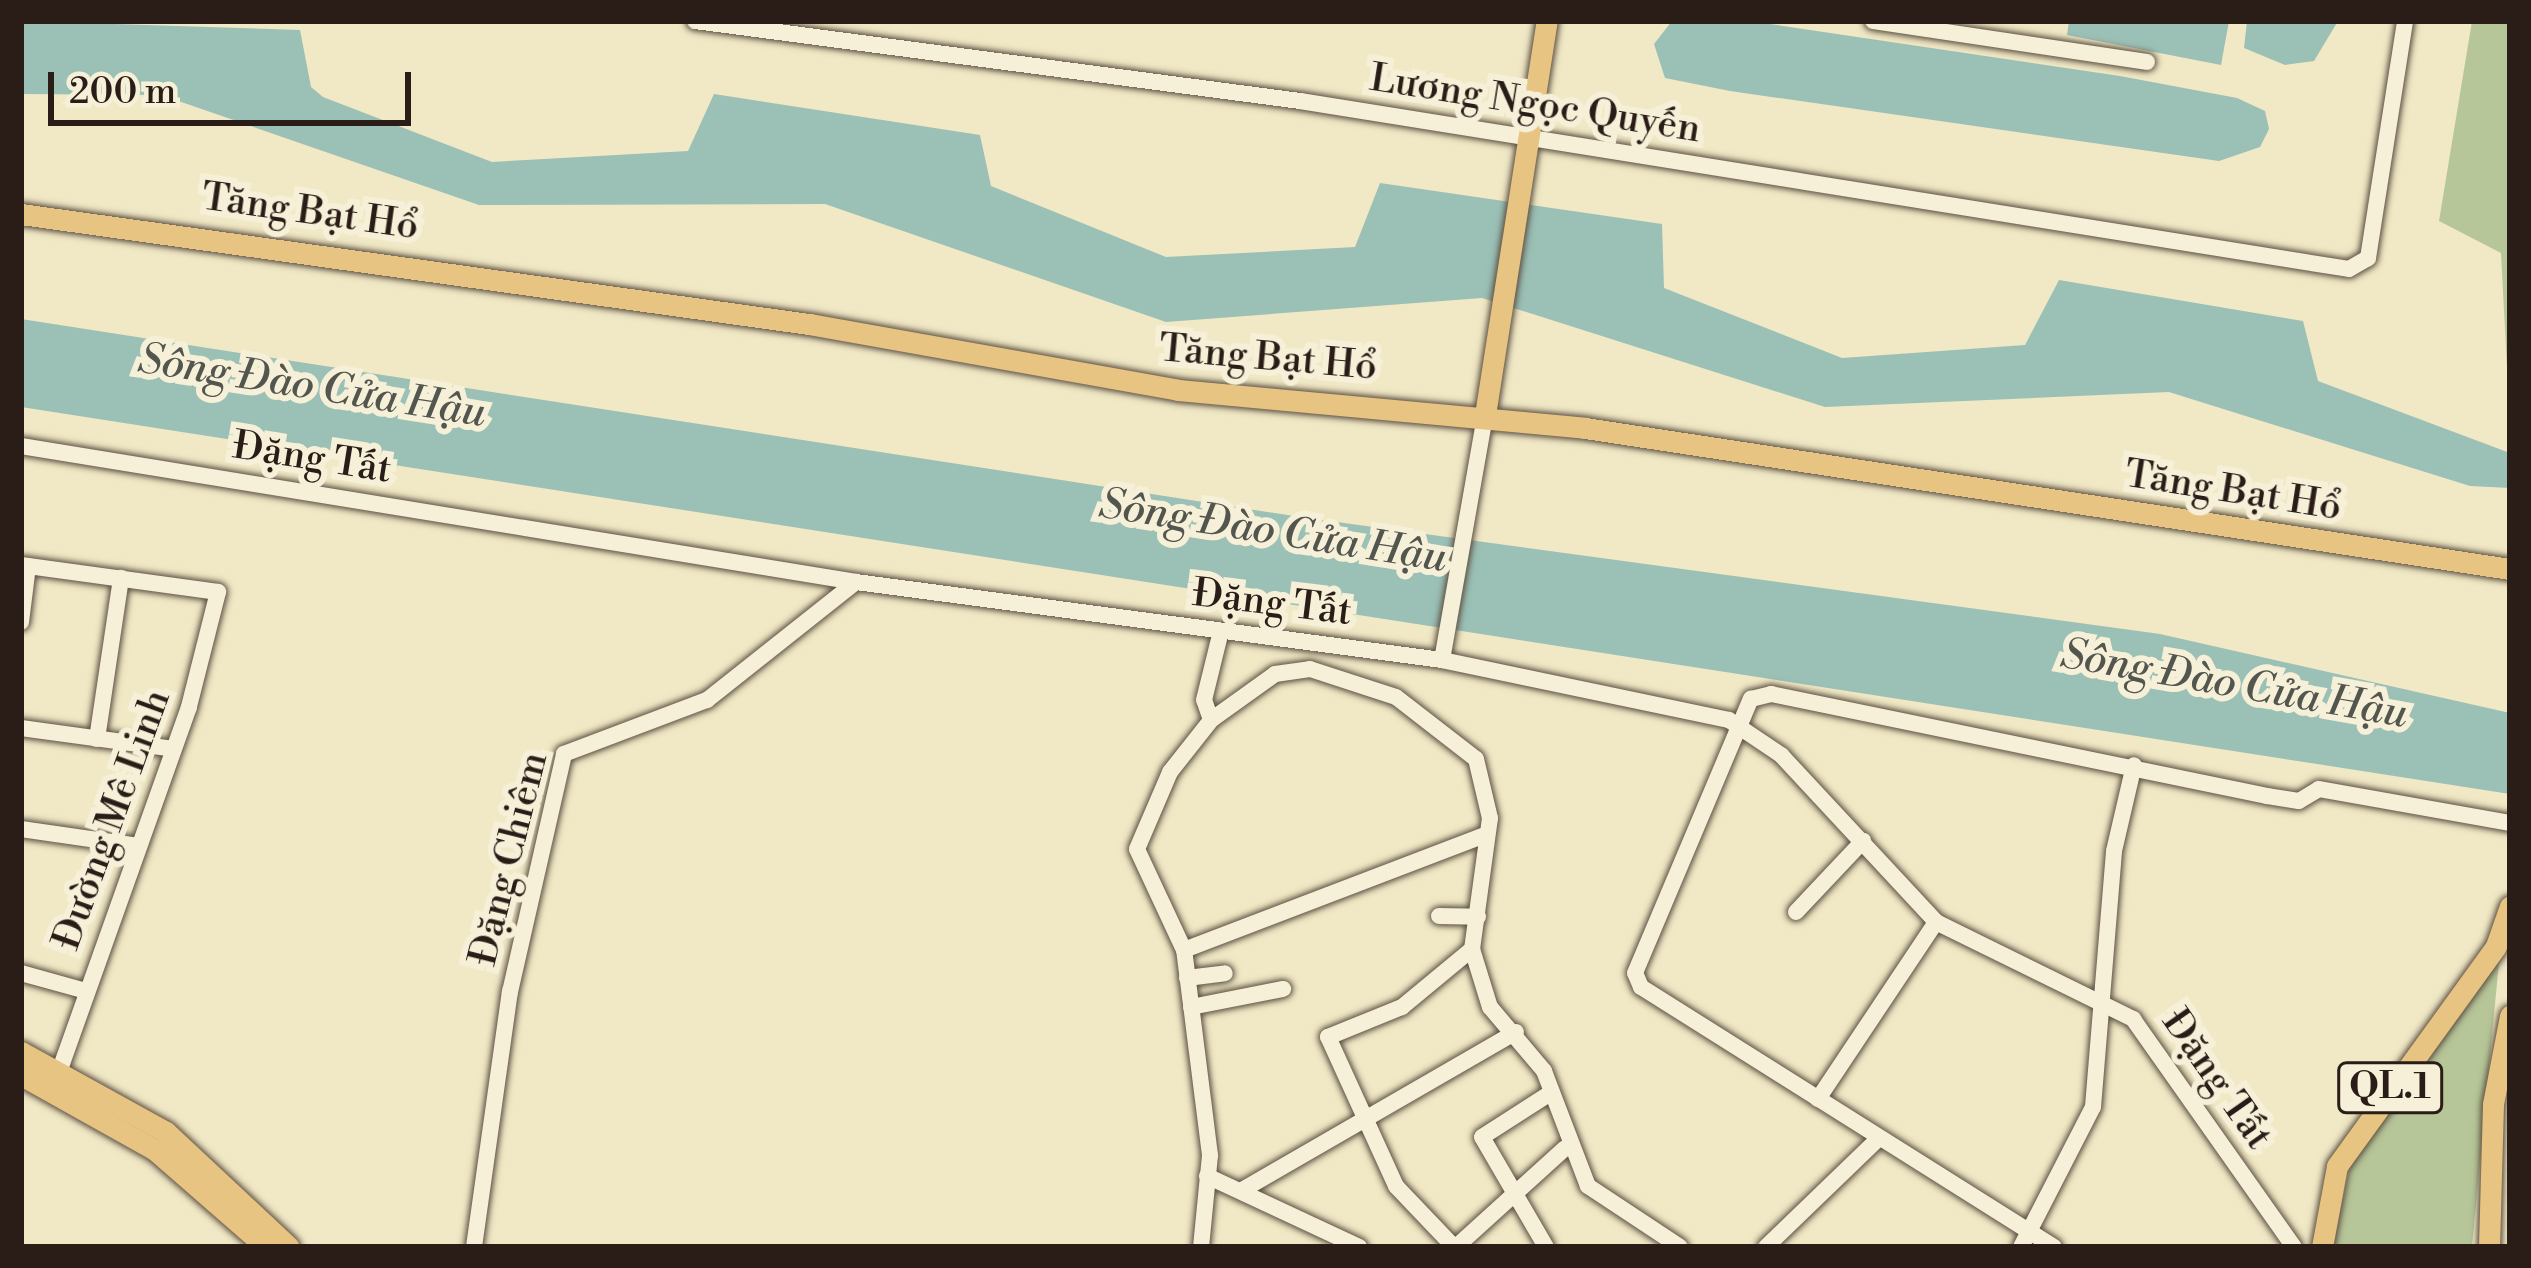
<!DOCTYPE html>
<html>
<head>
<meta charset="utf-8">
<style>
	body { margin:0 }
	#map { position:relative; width:2531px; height:1268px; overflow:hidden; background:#f1e8c5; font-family:"Libre Bodoni",serif }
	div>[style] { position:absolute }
	.green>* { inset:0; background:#b6c698 }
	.water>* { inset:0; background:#9bc0b6 }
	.roads { filter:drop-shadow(0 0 3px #5c5042) drop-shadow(0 0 3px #5c5042) }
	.minor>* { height:16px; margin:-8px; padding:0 8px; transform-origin:8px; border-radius:8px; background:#f6f0d9 }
	.major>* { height:21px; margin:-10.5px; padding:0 10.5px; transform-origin:10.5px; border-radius:10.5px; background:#e8c482 }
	span { translate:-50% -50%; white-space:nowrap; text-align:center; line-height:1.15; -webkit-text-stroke:12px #f6f0d9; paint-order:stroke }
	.shield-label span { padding:3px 9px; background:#f6f0d9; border:3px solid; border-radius:9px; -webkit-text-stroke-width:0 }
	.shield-label { font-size:36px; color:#2a1d17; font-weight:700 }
	.street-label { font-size:39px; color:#2a1d17 }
	.water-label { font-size:42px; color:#52564f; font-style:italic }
	.frame { position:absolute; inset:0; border:24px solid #2a1d17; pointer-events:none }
	.scale { position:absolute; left:48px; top:72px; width:363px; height:54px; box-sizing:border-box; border:6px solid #2a1d17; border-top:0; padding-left:15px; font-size:36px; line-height:42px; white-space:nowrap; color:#2a1d17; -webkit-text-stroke:9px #f6f0d9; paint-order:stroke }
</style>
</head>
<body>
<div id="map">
	<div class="green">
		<i style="clip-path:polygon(2472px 21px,2510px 21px,2510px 425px,2501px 253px,2439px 221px)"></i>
		<i style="clip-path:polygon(2499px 962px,2472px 1247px,2333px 1247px,2350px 1166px)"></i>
	</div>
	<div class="water">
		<i style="clip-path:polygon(21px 21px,300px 30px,311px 87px,323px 97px,492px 162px,688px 151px,714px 94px,980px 135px,991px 186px,1166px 257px,1355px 247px,1380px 183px,1662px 224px,1664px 288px,1842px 358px,2025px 345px,2059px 280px,2303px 321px,2318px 381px,2510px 453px,2510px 488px,2470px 486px,2169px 392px,1825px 407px,1482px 298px,1166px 322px,825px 204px,479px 205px,161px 95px,21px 94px)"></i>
		<i style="clip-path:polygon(1672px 21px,1750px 21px,2120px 76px,2237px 98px,2265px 111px,2269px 129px,2260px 147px,2219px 161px,1730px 91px,1665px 78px,1654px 44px)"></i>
		<i style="clip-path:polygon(2069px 21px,2229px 21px,2221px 65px,2067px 35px)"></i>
		<i style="clip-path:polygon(2247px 21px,2338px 21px,2314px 61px,2285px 65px,2244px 48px)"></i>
		<i style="clip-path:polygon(21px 319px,1300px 517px,2160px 634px,2510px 713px,2510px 794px,21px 407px)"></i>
	</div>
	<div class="roads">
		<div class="minor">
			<i style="left:695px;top:21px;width:610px;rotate:7.53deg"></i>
			<i style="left:1300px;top:101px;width:1062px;rotate:9.1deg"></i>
			<i style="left:2349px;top:269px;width:22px;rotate:-30deg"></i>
			<i style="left:2368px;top:258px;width:240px;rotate:-81.1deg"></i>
			<i style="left:1873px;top:21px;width:277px;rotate:8.5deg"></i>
			<i style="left:21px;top:446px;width:846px;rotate:9.25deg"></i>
			<i style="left:856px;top:582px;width:591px;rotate:7.58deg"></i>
			<i style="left:1442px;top:660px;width:293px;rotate:11.8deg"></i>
			<i style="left:1729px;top:720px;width:63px;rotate:33.9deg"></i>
			<i style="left:1781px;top:755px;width:228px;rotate:47.1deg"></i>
			<i style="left:1936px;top:922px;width:220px;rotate:26.2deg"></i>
			<i style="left:2133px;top:1019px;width:279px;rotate:54.8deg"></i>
			<i style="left:21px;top:565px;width:199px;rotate:7.8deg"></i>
			<i style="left:218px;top:592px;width:119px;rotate:104.2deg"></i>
			<i style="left:189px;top:707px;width:384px;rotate:109.6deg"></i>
			<i style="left:21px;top:622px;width:56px;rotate:-82.9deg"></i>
			<i style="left:1442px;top:660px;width:249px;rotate:-80deg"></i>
			<i style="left:1211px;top:720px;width:79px;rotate:-35.7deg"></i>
			<i style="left:1275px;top:674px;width:35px;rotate:-8deg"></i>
			<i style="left:1310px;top:669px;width:90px;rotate:18deg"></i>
			<i style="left:1396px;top:697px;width:101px;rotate:37.8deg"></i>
			<i style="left:1476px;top:759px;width:61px;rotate:76.7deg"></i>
			<i style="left:1490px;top:818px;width:132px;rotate:97.8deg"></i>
			<i style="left:1472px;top:949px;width:61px;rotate:72.8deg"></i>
			<i style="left:1490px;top:1007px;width:84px;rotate:49.8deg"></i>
			<i style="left:1544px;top:1071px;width:123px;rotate:69.1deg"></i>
			<i style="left:1588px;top:1186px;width:110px;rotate:33.5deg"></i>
			<i style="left:21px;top:728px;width:154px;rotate:7.8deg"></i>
			<i style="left:97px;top:739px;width:163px;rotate:-81.5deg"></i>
			<i style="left:21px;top:829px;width:119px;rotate:8.2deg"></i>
			<i style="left:1796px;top:912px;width:98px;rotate:-46.7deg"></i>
			<i style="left:1439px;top:916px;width:39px;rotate:1deg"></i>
			<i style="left:1184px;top:950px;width:320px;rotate:-20.9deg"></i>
			<i style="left:21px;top:973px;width:67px;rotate:15.5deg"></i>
			<i style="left:1187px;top:978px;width:38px;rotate:-7deg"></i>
			<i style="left:1191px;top:1007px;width:94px;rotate:-11.1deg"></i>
			<i style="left:1818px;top:1099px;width:213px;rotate:-56.3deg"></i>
			<i style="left:1207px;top:1176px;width:168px;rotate:25deg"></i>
			<i style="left:1244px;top:1189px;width:314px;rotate:-30deg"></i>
			<i style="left:474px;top:1247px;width:258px;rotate:-82deg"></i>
			<i style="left:510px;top:992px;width:244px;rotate:-77.2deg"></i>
			<i style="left:564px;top:754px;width:153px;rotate:-20.7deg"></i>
			<i style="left:707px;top:700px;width:190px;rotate:-38.4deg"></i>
			<i style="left:1201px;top:1247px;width:92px;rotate:-84.4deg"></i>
			<i style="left:1210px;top:1155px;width:207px;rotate:-97.2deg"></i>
			<i style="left:1184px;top:950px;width:111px;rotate:-115deg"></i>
			<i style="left:1137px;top:849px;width:84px;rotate:-66.8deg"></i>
			<i style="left:1170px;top:772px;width:66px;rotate:-51.7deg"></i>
			<i style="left:1211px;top:720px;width:21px;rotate:-109deg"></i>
			<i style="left:1204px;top:700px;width:71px;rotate:-76.2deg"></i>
			<i style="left:1454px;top:1247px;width:84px;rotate:-133.6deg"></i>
			<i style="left:1396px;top:1186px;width:164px;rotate:-114.5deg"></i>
			<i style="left:1328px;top:1037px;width:80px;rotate:-22.1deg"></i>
			<i style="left:1402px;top:1007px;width:91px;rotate:-39.6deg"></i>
			<i style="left:1456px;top:1247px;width:147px;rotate:-42.2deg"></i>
			<i style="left:1546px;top:1247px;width:127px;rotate:-120.2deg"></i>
			<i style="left:1482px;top:1137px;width:80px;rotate:-32.7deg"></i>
			<i style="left:1766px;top:1247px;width:157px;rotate:-44deg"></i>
			<i style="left:2021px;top:1247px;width:157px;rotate:-62.8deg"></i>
			<i style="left:2093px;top:1107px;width:257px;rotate:-85.3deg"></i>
			<i style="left:2114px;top:851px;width:88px;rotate:-76.9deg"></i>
			<i style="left:2054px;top:1247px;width:488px;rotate:-147.8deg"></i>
			<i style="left:1641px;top:987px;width:15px;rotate:-113deg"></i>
			<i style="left:1635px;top:973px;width:298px;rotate:-67.1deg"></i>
			<i style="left:1751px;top:699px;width:21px;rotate:-14deg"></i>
			<i style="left:1771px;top:694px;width:506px;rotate:11.62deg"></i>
			<i style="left:2267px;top:796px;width:32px;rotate:9deg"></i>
			<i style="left:2299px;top:801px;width:23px;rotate:-31deg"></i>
			<i style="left:2319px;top:789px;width:194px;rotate:10.1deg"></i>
		</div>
		<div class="major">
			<i style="left:21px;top:214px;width:796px;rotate:7.95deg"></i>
			<i style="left:809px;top:324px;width:375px;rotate:10.1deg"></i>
			<i style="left:1178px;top:390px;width:409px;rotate:5.3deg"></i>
			<i style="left:1585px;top:428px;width:936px;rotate:8.67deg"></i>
			<i style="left:1485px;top:415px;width:399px;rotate:-81.1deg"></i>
			<i style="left:21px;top:1052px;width:166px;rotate:28.9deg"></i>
			<i style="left:166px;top:1132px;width:168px;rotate:43.1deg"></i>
			<i style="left:21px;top:1075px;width:154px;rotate:29.2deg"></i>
			<i style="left:155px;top:1150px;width:147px;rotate:41.1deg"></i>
			<i style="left:2322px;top:1247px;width:82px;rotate:-79.5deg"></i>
			<i style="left:2337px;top:1166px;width:271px;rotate:-54.1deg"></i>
			<i style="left:2496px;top:946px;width:42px;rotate:-70.7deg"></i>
			<i style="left:2489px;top:1247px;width:143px;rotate:-88.4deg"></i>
			<i style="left:2493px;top:1104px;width:90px;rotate:-79.1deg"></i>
		</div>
	</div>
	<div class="shield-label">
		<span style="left:2390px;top:1088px">QL.1</span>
	</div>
	<div class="street-label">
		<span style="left:1535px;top:105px;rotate:9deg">Lương Ngọc Quyến</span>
		<span style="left:310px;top:213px;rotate:8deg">Tăng Bạt Hổ</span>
		<span style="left:1268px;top:359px;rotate:5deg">Tăng Bạt Hổ</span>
		<span style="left:312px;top:459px;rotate:9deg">Đặng Tất</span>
		<span style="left:2233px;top:492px;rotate:9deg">Tăng Bạt Hổ</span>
		<span style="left:1272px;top:604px;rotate:7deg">Đặng Tất</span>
		<span style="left:113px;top:820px;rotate:-70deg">Đường Mê Linh</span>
		<span style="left:510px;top:859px;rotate:-76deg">Đặng Chiêm</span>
		<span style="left:2216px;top:1080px;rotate:55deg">Đặng Tất</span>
	</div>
	<div class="water-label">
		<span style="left:312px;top:387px;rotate:9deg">Sông Đào Cửa Hậu</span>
		<span style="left:1273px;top:532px;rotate:9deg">Sông Đào Cửa Hậu</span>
		<span style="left:2234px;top:685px;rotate:10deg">Sông Đào Cửa Hậu</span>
	</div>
	<div class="frame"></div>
	<div class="scale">200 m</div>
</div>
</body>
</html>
